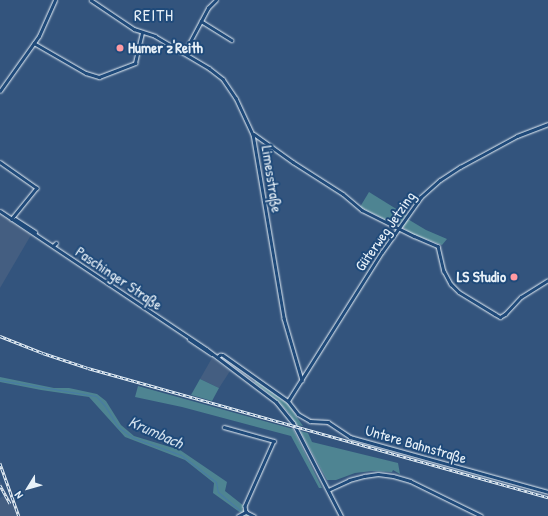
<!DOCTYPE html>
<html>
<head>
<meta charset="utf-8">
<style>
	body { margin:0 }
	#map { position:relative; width:548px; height:516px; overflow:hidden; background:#33547d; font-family:"Patrick Hand",sans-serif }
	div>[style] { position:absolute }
	.built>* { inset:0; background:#445e81 }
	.green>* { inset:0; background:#4e8492 }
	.stream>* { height:1px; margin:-0.5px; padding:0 0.5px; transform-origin:0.5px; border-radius:0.5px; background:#487ba5 }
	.roads { filter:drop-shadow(0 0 1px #e8f1f8) drop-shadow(0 0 1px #e8f1f8) }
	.minor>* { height:2.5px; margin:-1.25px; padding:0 1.25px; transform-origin:1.25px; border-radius:1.25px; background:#1f4a7a }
	.tertiary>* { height:3px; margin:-1.5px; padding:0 1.5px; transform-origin:1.5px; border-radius:1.5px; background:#1f4a7a }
	.rail>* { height:2.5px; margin-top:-1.25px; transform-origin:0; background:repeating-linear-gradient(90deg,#1f4a7a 0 3px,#e8f1f8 0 6px); box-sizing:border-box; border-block:1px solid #e8f1f8 }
	.dots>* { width:11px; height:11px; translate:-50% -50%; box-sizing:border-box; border:2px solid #1f4a7a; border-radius:50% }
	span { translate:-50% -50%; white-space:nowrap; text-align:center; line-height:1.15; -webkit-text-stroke:4px #1f4a7a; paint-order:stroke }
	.poi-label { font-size:15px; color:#e8f1f8; font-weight:700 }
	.left { translate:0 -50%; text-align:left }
	.right { translate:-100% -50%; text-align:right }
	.street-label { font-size:15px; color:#e8f1f8 }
	.water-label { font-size:16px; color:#d0dfec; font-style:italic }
	.quarter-label { font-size:17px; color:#e8f1f8; letter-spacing:1px }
	.north { position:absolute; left:8px; top:468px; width:40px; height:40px; -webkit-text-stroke:3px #1f4a7a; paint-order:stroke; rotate:233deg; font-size:11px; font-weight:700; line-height:16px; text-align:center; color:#e8f1f8 }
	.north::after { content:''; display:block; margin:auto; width:14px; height:18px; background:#e8f1f8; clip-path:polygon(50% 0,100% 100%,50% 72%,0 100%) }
</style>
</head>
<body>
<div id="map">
	<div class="built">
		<i style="clip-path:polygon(0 214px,31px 235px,0 288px)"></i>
		<i style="clip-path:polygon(212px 358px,230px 371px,219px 388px,200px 379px)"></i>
		<i style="clip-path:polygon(0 460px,21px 516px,0 516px,0 498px,5px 495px,0 486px,0 481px,14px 506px,0 468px)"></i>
	</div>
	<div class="green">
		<i style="clip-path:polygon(369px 192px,406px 215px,398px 226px,360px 207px)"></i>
		<i style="clip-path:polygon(406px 218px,426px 230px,447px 239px,442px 245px,412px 234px,401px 226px)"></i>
		<i style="clip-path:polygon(0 377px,54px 388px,69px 388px,97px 394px,106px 401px,121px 425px,134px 436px,180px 450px,227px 482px,225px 491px,244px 506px,242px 509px,251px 516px,245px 516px,213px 493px,214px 483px,185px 460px,125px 437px,89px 397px,41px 390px,0 382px)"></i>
		<i style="clip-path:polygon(200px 379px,219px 388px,212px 401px,191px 395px)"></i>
		<i style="clip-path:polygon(256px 381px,288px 404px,303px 426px,296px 425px,289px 413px,278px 401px,254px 382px)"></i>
		<i style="clip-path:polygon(138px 386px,293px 429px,322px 488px,319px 488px,291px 436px,182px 407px,135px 397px)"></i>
		<i style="clip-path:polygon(300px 431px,308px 433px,312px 442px,398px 463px,400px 474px,393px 470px,392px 472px,372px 471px,355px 473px,336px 480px,327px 480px)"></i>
	</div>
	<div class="stream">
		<i style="left:0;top:380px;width:97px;rotate:9.5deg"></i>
		<i style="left:96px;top:396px;width:13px;rotate:48deg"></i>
		<i style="left:105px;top:406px;width:25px;rotate:58deg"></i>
		<i style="left:118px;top:427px;width:19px;rotate:35deg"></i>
		<i style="left:134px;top:438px;width:50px;rotate:19.9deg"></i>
		<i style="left:181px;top:455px;width:44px;rotate:37.6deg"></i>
		<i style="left:216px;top:482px;width:10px;rotate:79deg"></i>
		<i style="left:218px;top:492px;width:38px;rotate:40deg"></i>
	</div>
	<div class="roads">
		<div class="minor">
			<i style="left:91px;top:0;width:52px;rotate:34deg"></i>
			<i style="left:134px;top:29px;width:22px;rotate:18deg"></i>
			<i style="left:155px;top:36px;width:63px;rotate:30.7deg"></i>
			<i style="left:209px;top:68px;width:18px;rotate:38deg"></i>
			<i style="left:223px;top:79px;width:23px;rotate:56deg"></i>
			<i style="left:236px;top:98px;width:40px;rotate:65deg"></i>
			<i style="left:253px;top:134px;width:187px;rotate:80.4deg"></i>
			<i style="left:284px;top:318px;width:65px;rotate:73.8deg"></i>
			<i style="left:201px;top:21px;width:36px;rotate:32deg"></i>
			<i style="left:34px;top:43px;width:60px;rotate:30deg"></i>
			<i style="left:86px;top:73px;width:14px;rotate:17deg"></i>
			<i style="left:99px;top:77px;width:39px;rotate:-21deg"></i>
			<i style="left:135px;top:63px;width:31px;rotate:-77deg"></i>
			<i style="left:184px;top:53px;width:51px;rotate:-61.9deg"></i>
			<i style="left:208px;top:8px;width:11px;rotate:-45deg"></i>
			<i style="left:0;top:91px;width:67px;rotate:-54.7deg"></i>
			<i style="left:39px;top:36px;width:39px;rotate:-66deg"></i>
			<i style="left:254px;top:134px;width:48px;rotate:35.7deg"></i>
			<i style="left:293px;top:162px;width:59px;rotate:32.6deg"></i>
			<i style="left:343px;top:194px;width:25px;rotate:40deg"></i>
			<i style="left:362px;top:210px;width:58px;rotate:26.6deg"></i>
			<i style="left:414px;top:236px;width:26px;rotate:23deg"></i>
			<i style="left:438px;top:246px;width:26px;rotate:77deg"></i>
			<i style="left:444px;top:271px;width:15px;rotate:62deg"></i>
			<i style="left:451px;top:284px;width:11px;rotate:45deg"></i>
			<i style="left:459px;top:292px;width:42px;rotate:31.4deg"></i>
			<i style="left:495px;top:314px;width:6px;rotate:31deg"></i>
			<i style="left:500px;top:317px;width:6px;rotate:-31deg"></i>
			<i style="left:505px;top:314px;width:23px;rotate:-47deg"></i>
			<i style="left:521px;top:297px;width:31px;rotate:-32deg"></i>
			<i style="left:0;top:162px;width:45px;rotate:35.1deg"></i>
			<i style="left:37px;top:188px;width:40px;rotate:129deg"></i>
			<i style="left:53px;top:246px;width:4px;rotate:-45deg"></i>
			<i style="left:217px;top:357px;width:4px;rotate:-34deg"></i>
			<i style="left:220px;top:355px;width:3px"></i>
			<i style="left:223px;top:355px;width:80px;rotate:35.3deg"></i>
			<i style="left:288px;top:401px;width:16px;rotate:52deg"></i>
			<i style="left:298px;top:414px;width:14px;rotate:30deg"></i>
			<i style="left:310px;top:421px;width:18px;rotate:3deg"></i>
			<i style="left:328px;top:422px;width:27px;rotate:34deg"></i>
			<i style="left:350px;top:437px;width:205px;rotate:15.5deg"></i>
			<i style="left:288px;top:401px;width:176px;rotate:-57.8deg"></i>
			<i style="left:382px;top:252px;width:67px;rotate:-54.7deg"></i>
			<i style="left:421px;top:197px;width:25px;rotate:-42deg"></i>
			<i style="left:440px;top:180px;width:24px;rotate:-33deg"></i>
			<i style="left:460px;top:167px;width:65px;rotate:-28.5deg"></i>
			<i style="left:517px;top:136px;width:33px;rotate:-21deg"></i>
			<i style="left:224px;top:427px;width:52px;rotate:15.6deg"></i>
			<i style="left:274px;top:441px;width:71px;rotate:114deg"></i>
			<i style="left:245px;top:506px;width:6px;rotate:81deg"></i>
			<i style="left:238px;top:516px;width:9px;rotate:-27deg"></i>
			<i style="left:246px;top:512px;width:9px;rotate:27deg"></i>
		</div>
		<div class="tertiary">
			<i style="left:0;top:211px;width:248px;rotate:33.8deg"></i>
			<i style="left:206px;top:349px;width:88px;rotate:37.1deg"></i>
			<i style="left:276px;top:402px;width:27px;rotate:51deg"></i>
			<i style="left:293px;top:423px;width:105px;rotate:62.7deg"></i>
			<i style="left:15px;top:219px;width:24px;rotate:33deg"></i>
			<i style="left:189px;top:339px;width:27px;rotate:34deg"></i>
			<i style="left:328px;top:490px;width:23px;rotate:-25deg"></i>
			<i style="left:349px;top:480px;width:16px;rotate:-15deg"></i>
			<i style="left:364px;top:476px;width:14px;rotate:-8deg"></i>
			<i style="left:378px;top:474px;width:15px;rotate:8deg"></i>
			<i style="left:393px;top:476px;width:18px;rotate:16deg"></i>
			<i style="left:410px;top:481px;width:79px;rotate:26.2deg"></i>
		</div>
	</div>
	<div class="rail">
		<i style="left:0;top:336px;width:46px;rotate:21.6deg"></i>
		<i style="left:43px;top:353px;width:47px;rotate:18.4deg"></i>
		<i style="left:88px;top:368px;width:478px;rotate:15.7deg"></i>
		<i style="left:0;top:463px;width:56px;rotate:70.3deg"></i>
		<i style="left:0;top:485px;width:21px;rotate:61deg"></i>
	</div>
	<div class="dots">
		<i style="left:120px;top:48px;background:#ff9aa2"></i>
		<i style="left:514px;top:277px;background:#ff9aa2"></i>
	</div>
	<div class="poi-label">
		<span class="left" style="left:128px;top:48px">Humer z'Reith</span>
		<span class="right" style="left:506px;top:277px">LS Studio</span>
	</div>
	<div class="street-label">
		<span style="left:272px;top:179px;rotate:81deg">Limesstraße</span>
		<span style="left:385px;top:231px;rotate:-55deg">Güterweg Jetzing</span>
		<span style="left:119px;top:278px;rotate:34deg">Paschinger Straße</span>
		<span style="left:416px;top:444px;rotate:16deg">Untere Bahnstraße</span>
	</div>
	<div class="water-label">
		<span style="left:156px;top:432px;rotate:24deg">Krumbach</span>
	</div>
	<div class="quarter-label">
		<span style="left:154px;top:15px">REITH</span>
	</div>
	<div class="north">N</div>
</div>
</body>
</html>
